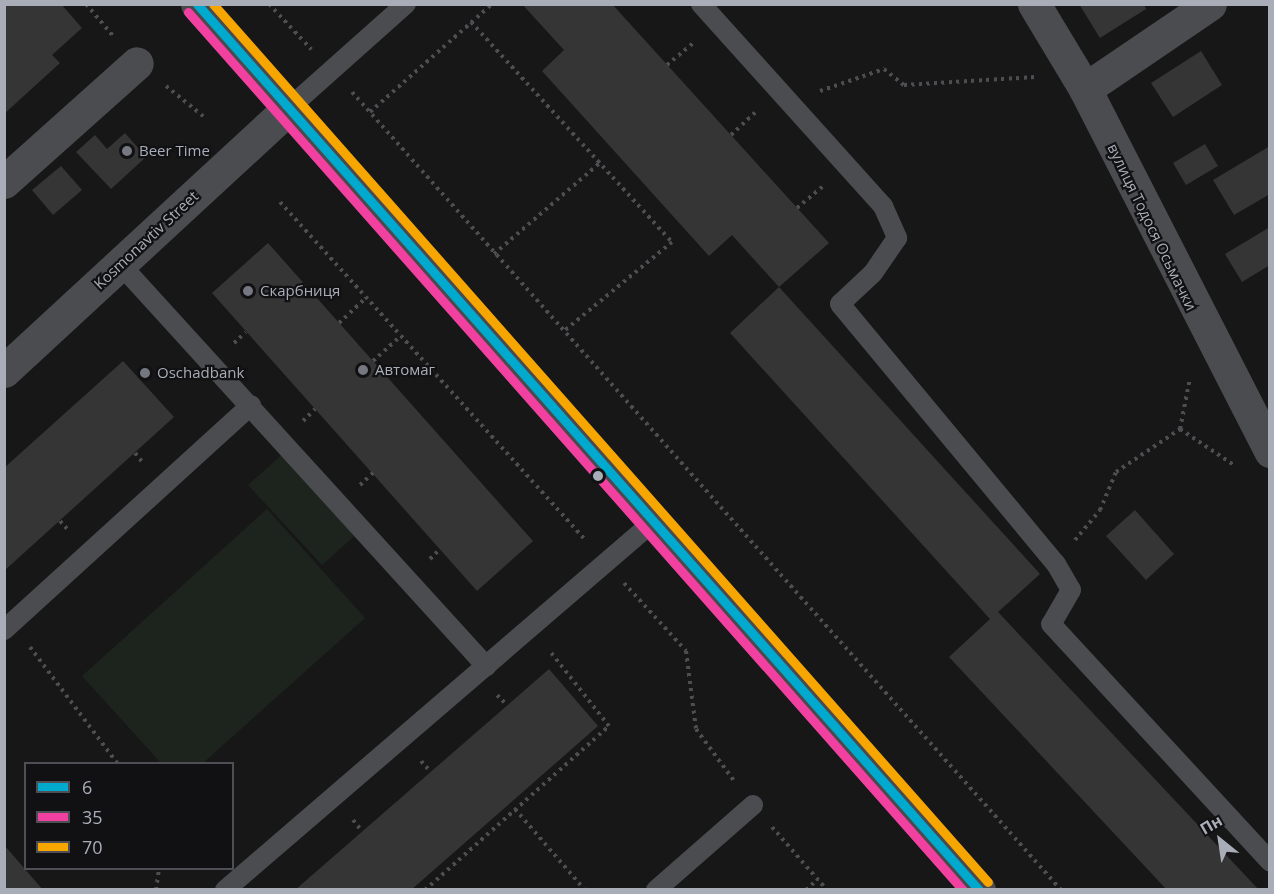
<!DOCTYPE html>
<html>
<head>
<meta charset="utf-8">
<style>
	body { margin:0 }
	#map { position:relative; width:1274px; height:894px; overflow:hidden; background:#171717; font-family:"Open Sans",sans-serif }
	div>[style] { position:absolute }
	.green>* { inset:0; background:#1d241e }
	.building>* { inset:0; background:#353536 }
	.path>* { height:4px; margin-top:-2px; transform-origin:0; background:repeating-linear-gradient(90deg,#4d4e52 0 3px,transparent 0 7.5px) }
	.lane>* { height:20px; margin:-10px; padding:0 10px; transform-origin:10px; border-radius:10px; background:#4b4c50 }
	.street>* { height:33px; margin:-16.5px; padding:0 16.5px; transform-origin:16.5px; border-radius:16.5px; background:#4b4c50 }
	.secondary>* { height:33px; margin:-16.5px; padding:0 16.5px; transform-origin:16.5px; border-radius:16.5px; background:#4a4a4e }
	.bus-1>* { height:9px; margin:-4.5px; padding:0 4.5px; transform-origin:4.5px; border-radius:4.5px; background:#00a9ce }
	.bus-2>* { height:9px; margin:-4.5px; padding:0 4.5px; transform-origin:4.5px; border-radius:4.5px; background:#f240a1 }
	.bus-3>* { height:9px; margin:-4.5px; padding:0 4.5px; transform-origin:4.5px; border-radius:4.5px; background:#f7a600 }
	.dots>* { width:16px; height:16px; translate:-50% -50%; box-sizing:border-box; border:3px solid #111113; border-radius:50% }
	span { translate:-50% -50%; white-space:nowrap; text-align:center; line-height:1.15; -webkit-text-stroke:4.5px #111113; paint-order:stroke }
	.poi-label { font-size:15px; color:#a8adb8 }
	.left { translate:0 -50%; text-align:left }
	.street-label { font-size:15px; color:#a8adb8 }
	.frame { position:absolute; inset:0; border:6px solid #a8adb8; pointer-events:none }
	.legend { position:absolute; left:24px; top:762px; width:210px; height:108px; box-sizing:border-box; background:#111113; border:2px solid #4d4f55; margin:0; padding:8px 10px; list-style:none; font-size:18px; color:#a8adb8 }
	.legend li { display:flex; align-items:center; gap:12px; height:30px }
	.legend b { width:30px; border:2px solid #4d4f55 }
	.north { position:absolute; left:1190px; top:810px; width:60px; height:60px; -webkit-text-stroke:4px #111113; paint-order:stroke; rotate:330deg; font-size:16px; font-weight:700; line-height:24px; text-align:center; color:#a8adb8 }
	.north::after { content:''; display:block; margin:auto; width:21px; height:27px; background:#a8adb8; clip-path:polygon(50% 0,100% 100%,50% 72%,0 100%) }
</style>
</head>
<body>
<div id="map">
	<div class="green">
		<i style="clip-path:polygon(285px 452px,359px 532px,322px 565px,248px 485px)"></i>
		<i style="clip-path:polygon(267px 509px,365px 618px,203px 763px,161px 763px,82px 676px)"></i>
	</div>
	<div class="building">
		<i style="clip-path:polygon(4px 4px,61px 4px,82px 28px,52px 55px,60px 63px,4px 114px)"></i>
		<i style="clip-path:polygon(522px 4px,612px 4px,829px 243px,779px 287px,732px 235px,709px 256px,542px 71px,564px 50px)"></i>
		<i style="clip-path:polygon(1079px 4px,1144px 4px,1146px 9px,1100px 38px)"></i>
		<i style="clip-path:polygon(1201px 51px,1222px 85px,1173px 117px,1151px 83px)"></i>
		<i style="clip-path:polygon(125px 133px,146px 157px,111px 189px,76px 152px,95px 135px,107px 149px)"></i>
		<i style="clip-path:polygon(1205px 144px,1218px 166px,1186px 185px,1173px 163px)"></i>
		<i style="clip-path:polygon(1270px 146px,1270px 194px,1234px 215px,1213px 180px)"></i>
		<i style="clip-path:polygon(61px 166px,82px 190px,53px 215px,32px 190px)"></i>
		<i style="clip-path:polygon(1270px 227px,1270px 265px,1242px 282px,1225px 254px)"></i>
		<i style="clip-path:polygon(268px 243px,533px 541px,477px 591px,212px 293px)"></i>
		<i style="clip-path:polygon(779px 287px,1040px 574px,998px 612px,1259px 890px,1167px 890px,949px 657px,990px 619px,730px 333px)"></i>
		<i style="clip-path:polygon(123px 361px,174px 417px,4px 571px,4px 468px)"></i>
		<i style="clip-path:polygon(1135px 510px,1174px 554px,1146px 580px,1106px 536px)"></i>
		<i style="clip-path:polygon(549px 669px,598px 726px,411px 890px,295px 890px)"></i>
		<i style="clip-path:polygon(5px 846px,43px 890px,5px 890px)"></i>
	</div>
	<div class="path">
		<i style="left:86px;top:4px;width:42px;rotate:49.8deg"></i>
		<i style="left:269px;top:4px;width:62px;rotate:47deg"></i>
		<i style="left:471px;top:22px;width:298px;rotate:47.6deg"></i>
		<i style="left:672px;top:242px;width:140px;rotate:140.5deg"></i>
		<i style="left:667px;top:65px;width:35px;rotate:-40deg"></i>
		<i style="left:166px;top:86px;width:48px;rotate:39deg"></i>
		<i style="left:820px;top:91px;width:68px;rotate:-19deg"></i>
		<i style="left:884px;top:69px;width:26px;rotate:39deg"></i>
		<i style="left:904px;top:85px;width:131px;rotate:-3.5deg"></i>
		<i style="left:352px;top:92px;width:1067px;rotate:48.38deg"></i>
		<i style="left:370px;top:112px;width:163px;rotate:-41.5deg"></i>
		<i style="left:731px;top:135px;width:35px;rotate:-43deg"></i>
		<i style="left:280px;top:202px;width:455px;rotate:47.9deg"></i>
		<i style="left:797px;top:208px;width:35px;rotate:-40deg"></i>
		<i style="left:494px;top:254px;width:141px;rotate:-40.7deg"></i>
		<i style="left:339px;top:323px;width:37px;rotate:-43deg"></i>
		<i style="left:234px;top:343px;width:16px;rotate:-43deg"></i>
		<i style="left:373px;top:361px;width:38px;rotate:-42deg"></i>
		<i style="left:303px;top:421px;width:17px;rotate:-45deg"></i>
		<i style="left:1180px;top:429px;width:65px;rotate:33.7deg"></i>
		<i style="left:135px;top:453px;width:14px;rotate:51deg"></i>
		<i style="left:360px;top:485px;width:18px;rotate:-43deg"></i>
		<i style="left:60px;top:521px;width:15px;rotate:48deg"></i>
		<i style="left:1075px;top:540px;width:39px;rotate:-50deg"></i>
		<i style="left:1100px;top:510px;width:41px;rotate:-67.2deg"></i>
		<i style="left:1116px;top:472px;width:77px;rotate:-33.9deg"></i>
		<i style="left:1180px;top:429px;width:52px;rotate:-78.9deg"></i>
		<i style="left:430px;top:559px;width:14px;rotate:-45deg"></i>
		<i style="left:624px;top:583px;width:92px;rotate:47.6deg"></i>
		<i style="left:686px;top:651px;width:79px;rotate:82.7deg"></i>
		<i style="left:696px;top:729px;width:66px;rotate:53.7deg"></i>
		<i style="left:30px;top:647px;width:146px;rotate:53.1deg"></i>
		<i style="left:497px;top:695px;width:14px;rotate:45deg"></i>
		<i style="left:421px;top:761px;width:15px;rotate:48deg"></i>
		<i style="left:515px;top:809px;width:107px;rotate:49.2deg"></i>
		<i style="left:353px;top:820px;width:14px;rotate:51deg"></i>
		<i style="left:772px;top:827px;width:84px;rotate:48.9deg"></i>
		<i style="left:156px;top:890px;width:22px;rotate:-82deg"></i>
		<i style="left:425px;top:890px;width:246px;rotate:-41.7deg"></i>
		<i style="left:609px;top:726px;width:97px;rotate:-128.3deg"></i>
		<i style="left:806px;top:890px;width:16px;rotate:-43deg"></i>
	</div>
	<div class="lane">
		<i style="left:701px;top:4px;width:272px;rotate:48deg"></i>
		<i style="left:883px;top:206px;width:35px;rotate:66deg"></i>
		<i style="left:897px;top:238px;width:42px;rotate:124.4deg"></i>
		<i style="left:873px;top:273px;width:45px;rotate:136.8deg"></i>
		<i style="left:840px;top:304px;width:338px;rotate:50.3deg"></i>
		<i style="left:1056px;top:564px;width:30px;rotate:60deg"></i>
		<i style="left:1071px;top:590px;width:39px;rotate:120deg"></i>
		<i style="left:1051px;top:624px;width:323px;rotate:47.3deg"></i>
		<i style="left:288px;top:109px;width:158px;rotate:-41.7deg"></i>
		<i style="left:120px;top:264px;width:544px;rotate:47.68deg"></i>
		<i style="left:4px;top:630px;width:334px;rotate:-42.3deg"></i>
		<i style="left:225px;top:890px;width:564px;rotate:-40.69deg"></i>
		<i style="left:656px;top:890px;width:129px;rotate:-41.2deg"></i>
	</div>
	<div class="street">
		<i style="left:1034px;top:4px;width:99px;rotate:59deg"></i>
		<i style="left:1085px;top:89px;width:407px;rotate:62.9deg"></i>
		<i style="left:1085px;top:89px;width:151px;rotate:-34.2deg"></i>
		<i style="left:4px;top:182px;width:178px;rotate:-41.8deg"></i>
		<i style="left:4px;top:371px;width:386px;rotate:-42.7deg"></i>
	</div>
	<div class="secondary">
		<i style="left:197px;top:4px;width:1182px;rotate:48.57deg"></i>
	</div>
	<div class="bus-1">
		<i style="left:197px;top:4px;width:1182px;rotate:48.57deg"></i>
	</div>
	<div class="bus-2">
		<i style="left:188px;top:12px;width:1171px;rotate:48.57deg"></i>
	</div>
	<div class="bus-3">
		<i style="left:213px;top:4px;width:1171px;rotate:48.57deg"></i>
	</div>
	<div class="dots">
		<i style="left:127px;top:151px;background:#757880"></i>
		<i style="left:248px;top:291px;background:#757880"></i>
		<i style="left:363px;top:370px;background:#757880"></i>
		<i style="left:145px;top:373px;background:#757880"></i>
		<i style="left:598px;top:476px;background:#a8adb8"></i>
	</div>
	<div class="poi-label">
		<span class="left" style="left:139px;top:151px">Beer Time</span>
		<span class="left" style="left:260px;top:291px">Скарбниця</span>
		<span class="left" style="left:375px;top:370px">Автомаг</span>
		<span class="left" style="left:157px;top:373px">Oschadbank</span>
	</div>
	<div class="street-label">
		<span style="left:1152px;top:227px;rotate:64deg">вулиця Тодося Осьмачки</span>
		<span style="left:146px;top:240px;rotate:-43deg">Kosmonavtiv Street</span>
	</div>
	<div class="frame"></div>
	<ul class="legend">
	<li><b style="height:8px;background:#00a9ce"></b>6</li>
	<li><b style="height:8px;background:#f240a1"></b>35</li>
	<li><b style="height:8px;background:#f7a600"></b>70</li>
	</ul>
	<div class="north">Пн</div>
</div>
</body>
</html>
